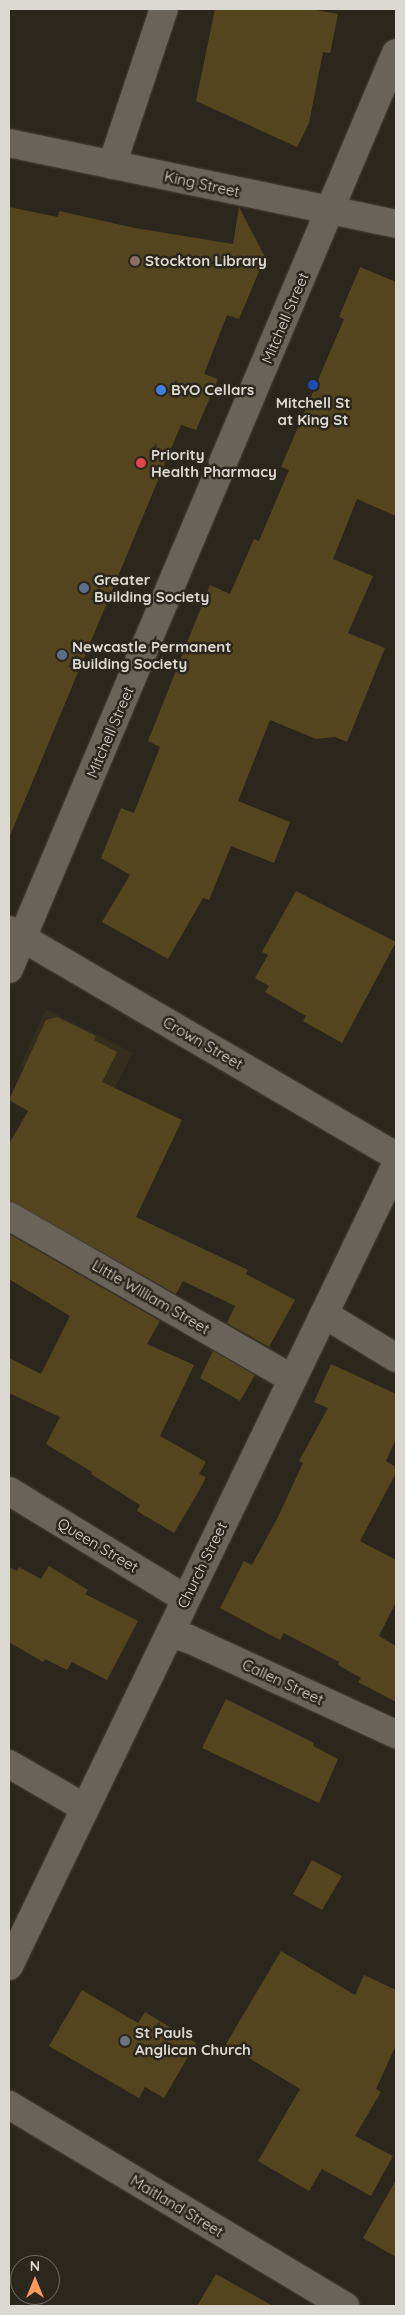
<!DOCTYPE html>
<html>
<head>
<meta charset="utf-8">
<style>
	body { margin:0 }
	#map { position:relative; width:405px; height:2315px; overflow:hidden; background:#2c271c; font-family:Quicksand,sans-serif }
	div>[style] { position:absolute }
	.commercial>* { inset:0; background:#352e1d }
	.building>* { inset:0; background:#55451f }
	.roads { filter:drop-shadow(0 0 1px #48443b) drop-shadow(0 0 1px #48443b) }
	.minor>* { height:28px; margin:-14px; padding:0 14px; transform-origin:14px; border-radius:14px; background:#696457 }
	.dots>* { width:14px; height:14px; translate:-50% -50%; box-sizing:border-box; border:2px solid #2c271c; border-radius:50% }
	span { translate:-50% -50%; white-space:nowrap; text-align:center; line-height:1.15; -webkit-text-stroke:5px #2c271c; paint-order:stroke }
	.street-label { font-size:15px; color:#dcd9d2 }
	.poi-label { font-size:15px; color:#dcd9d2; font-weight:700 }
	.left { translate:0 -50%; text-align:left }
	.frame { position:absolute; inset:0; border:10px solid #dcd9d2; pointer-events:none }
	.north { position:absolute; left:10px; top:2255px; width:50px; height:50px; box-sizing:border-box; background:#2c271c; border:1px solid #726e65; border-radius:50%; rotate:0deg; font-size:14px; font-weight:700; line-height:20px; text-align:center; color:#dcd9d2 }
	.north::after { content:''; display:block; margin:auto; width:18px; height:22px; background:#ff9b5a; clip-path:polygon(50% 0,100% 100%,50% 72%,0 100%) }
</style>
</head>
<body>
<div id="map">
	<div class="commercial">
		<i style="clip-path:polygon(46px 1009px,133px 1053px,103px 1110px,20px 1066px)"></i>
	</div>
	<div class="building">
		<i style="clip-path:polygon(215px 9px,310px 9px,338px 14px,330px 53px,323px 52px,309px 123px,297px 147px,196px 101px)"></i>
		<i style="clip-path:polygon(9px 207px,58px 217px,59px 211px,135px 228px,233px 244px,239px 207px,265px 257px,239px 319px,227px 315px,204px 374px,218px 379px,196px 430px,181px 425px,9px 838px)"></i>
		<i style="clip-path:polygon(360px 267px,396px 282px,396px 516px,357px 499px,333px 559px,373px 576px,348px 633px,385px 648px,347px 742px,335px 737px,316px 739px,270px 720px,238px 801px,290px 822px,274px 863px,231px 846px,209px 900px,203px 898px,168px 959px,102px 922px,130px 875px,101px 858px,121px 808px,134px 813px,160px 747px,148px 741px,210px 585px,230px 594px,254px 539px,259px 541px,289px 470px,281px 467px,344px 319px,339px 317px)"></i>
		<i style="clip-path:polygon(296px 891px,396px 942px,342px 1043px,303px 1021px,306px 1016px,265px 992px,269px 986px,255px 978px,268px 955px,262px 952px)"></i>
		<i style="clip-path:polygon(57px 1017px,96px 1036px,94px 1040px,117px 1052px,102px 1082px,182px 1120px,136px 1217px,248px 1270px,246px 1274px,295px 1300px,269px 1347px,227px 1323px,235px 1306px,183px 1281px,176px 1294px,9px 1200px,9px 1144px,28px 1111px,9px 1100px,46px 1020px)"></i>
		<i style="clip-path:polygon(9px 1234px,160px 1321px,147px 1344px,194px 1365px,160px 1436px,206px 1462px,199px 1474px,206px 1477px,200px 1489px,174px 1533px,137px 1511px,140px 1505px,91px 1474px,92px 1472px,46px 1444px,60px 1417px,9px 1393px,9px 1358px,41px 1374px,70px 1316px,9px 1279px)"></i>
		<i style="clip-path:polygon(213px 1351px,255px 1375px,240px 1401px,200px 1378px)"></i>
		<i style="clip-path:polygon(331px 1364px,396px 1394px,396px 1439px,386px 1461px,396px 1467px,396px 1473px,360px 1541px,396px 1560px,396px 1602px,379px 1636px,396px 1646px,396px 1702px,358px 1682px,361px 1678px,338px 1665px,339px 1662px,284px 1633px,280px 1640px,220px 1608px,244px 1561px,252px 1565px,278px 1517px,303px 1463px,299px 1461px,328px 1408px,314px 1402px)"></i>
		<i style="clip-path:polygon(49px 1566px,88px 1590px,85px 1594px,138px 1621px,107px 1680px,72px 1662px,67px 1670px,45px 1659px,43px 1662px,9px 1642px,9px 1567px,17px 1571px,19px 1567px,41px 1579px)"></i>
		<i style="clip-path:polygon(226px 1699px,314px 1743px,313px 1746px,338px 1759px,319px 1803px,202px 1748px)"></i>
		<i style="clip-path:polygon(312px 1860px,342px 1876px,322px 1910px,293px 1894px)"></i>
		<i style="clip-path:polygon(281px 1951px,355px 1995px,364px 1975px,396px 1990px,396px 2045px,376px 2089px,381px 2092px,355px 2136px,393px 2156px,371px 2196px,322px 2169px,309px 2191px,258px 2161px,300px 2089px,226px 2044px)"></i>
		<i style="clip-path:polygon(82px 1990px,138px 2023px,145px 2012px,196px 2043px,164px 2098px,145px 2087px,139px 2098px,49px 2046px)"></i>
		<i style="clip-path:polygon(396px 2180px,396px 2257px,363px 2238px)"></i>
		<i style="clip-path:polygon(216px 2274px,273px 2306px,197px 2306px)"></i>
	</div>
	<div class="roads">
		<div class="minor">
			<i style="left:9px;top:143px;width:395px;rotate:11.8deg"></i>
			<i style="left:112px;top:165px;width:164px;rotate:-71.6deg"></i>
			<i style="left:9px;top:930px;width:448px;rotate:30.3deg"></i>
			<i style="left:9px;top:969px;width:994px;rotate:-67.1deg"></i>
			<i style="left:9px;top:1216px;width:327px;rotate:29.9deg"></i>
			<i style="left:324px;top:1314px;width:84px;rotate:31.4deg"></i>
			<i style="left:9px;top:1491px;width:207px;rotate:31.4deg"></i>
			<i style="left:170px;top:1633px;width:20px;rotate:18deg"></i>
			<i style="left:189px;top:1639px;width:228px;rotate:24.7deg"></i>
			<i style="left:9px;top:1764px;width:88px;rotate:30.1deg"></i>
			<i style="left:9px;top:1966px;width:890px;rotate:-64.21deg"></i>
			<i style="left:9px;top:2105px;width:392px;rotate:30.9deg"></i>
		</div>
	</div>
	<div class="dots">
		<i style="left:135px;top:261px;background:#8d6e63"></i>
		<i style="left:313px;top:385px;background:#1a4fb4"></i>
		<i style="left:161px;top:390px;background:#3f7fe0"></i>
		<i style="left:141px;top:463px;background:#e0444e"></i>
		<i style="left:84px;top:588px;background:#5c6f8a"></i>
		<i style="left:62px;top:655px;background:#5c6f8a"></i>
		<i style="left:125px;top:2041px;background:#6b7280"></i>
	</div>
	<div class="street-label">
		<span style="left:202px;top:184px;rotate:12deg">King Street</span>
		<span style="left:285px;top:318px;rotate:-67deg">Mitchell Street</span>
		<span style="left:110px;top:732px;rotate:-67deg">Mitchell Street</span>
		<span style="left:203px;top:1043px;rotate:30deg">Crown Street</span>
		<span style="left:151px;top:1297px;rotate:30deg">Little William Street</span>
		<span style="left:98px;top:1545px;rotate:31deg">Queen Street</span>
		<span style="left:202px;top:1565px;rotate:-64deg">Church Street</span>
		<span style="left:283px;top:1682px;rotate:25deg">Callen Street</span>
		<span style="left:177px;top:2206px;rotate:31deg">Maitland Street</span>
	</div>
	<div class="poi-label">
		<span class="left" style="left:145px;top:261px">Stockton Library</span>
		<span class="left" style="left:171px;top:390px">BYO Cellars</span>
		<span style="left:313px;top:411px">Mitchell St<br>at King St</span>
		<span class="left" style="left:151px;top:463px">Priority<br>Health Pharmacy</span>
		<span class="left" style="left:94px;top:588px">Greater<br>Building Society</span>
		<span class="left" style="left:72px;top:655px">Newcastle Permanent<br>Building Society</span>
		<span class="left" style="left:135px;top:2041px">St Pauls<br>Anglican Church</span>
	</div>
	<div class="frame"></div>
	<div class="north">N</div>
</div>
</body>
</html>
